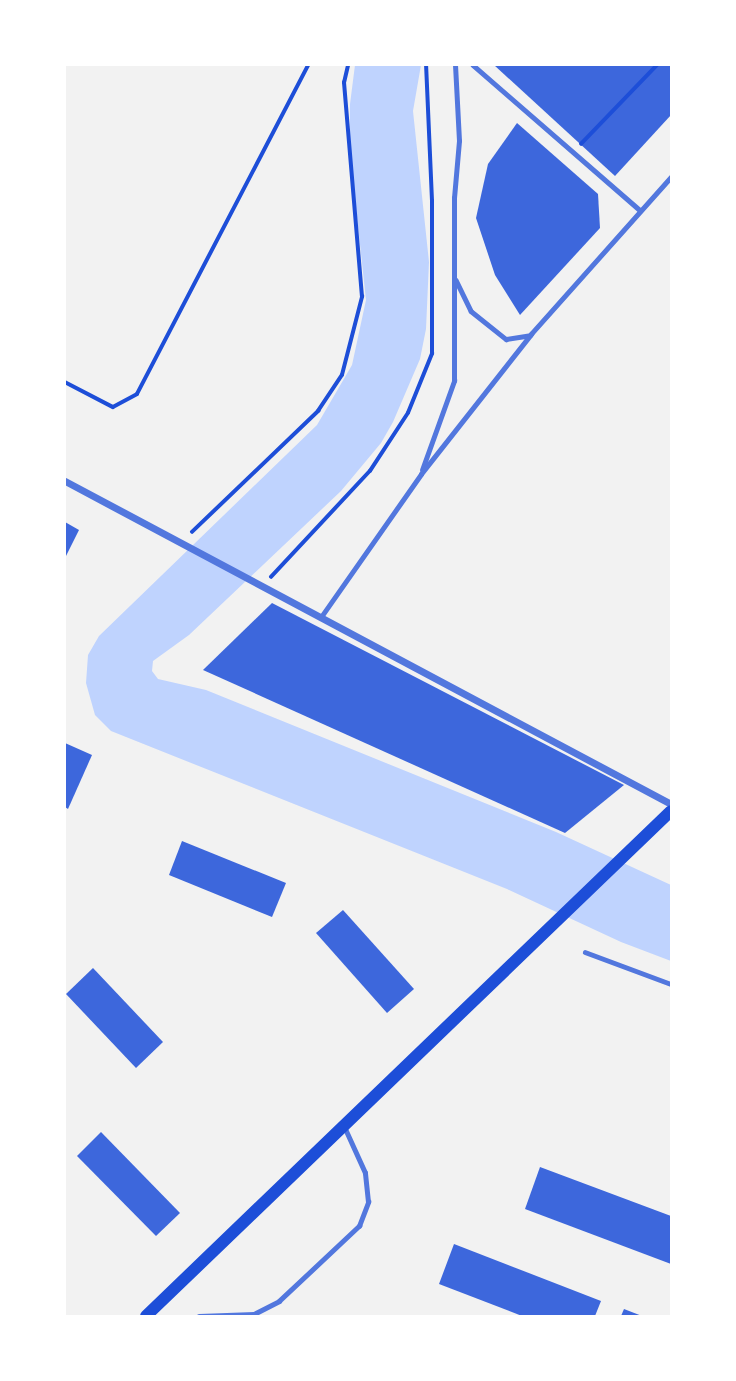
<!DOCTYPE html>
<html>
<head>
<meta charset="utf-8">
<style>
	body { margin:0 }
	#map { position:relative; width:736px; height:1381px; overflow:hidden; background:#f2f2f2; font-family:"Work Sans",sans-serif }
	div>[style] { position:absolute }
	.water>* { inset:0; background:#bfd3fe }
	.building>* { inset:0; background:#3d67dc }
	.path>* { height:3.5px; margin:-1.75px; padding:0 1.75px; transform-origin:1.75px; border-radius:1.75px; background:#1d4ed8 }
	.service>* { height:4.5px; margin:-2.25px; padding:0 2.25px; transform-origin:2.25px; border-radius:2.25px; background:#5277de }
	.minor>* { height:7px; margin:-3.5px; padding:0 3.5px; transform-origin:3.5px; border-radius:3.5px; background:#5277de }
	.secondary>* { height:12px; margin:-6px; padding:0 6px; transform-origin:6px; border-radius:6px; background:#1d4ed8 }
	span { translate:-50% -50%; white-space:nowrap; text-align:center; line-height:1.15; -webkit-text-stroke:7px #fff; paint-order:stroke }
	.frame { position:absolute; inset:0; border:66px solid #fff; pointer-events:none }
</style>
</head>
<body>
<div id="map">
	<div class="water">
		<i style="clip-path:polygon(355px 65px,421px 65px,413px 111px,429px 262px,426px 329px,420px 359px,393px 422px,381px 443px,341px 491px,189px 635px,153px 661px,152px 671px,158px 679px,206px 690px,556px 832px,671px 885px,671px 961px,621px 942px,507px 889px,111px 731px,95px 715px,86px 683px,88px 655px,99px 636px,317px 425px,352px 365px,366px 300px,350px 152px,350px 104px)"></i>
	</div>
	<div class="building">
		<i style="clip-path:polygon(494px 65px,671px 65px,671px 115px,615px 176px)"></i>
		<i style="clip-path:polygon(517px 123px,598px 194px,600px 228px,520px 315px,495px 275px,476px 218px,488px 164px)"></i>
		<i style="clip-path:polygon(65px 522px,79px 530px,65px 558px)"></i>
		<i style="clip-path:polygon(272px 603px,624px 785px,565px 833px,203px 670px)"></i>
		<i style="clip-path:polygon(65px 743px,92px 755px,68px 809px,65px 807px)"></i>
		<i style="clip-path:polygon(182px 841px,286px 883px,272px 917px,169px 875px)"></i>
		<i style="clip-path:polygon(343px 910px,414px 989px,387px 1013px,316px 933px)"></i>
		<i style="clip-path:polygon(93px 968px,163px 1042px,136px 1068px,66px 994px)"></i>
		<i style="clip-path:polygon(101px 1132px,180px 1213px,156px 1236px,77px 1156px)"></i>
		<i style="clip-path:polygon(540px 1167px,671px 1216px,671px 1264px,525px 1209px)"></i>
		<i style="clip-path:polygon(454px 1244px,601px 1301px,595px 1316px,522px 1316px,439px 1284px)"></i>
		<i style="clip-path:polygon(624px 1309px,642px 1316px,621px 1316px)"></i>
	</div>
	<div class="path">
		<i style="left:581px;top:144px;width:110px;rotate:-46.1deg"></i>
		<i style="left:65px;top:382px;width:54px;rotate:27.5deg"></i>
		<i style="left:113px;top:407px;width:27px;rotate:-28deg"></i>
		<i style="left:137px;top:394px;width:371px;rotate:-62.5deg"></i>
		<i style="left:192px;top:532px;width:175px;rotate:-43.8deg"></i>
		<i style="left:318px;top:411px;width:43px;rotate:-56.3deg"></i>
		<i style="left:342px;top:375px;width:81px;rotate:-75.6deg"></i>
		<i style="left:362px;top:297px;width:215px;rotate:-94.8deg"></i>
		<i style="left:344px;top:83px;width:18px;rotate:-77deg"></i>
		<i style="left:271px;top:577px;width:145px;rotate:-47deg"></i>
		<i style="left:370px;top:471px;width:69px;rotate:-56.8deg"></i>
		<i style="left:408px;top:413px;width:64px;rotate:-67.9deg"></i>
		<i style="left:432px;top:354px;width:153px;rotate:-90deg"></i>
		<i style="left:432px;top:201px;width:136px;rotate:-92.5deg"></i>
	</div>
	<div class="service">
		<i style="left:473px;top:65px;width:221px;rotate:41deg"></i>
		<i style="left:456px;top:280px;width:34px;rotate:64deg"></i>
		<i style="left:471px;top:311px;width:45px;rotate:38.7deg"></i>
		<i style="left:506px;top:339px;width:24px;rotate:-9deg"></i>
		<i style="left:422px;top:470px;width:95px;rotate:-70.2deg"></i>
		<i style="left:454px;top:381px;width:183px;rotate:-90deg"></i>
		<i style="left:454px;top:198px;width:57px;rotate:-85deg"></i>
		<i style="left:459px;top:141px;width:76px;rotate:-93deg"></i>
		<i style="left:321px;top:617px;width:174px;rotate:-55deg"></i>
		<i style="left:421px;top:474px;width:178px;rotate:-51.8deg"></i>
		<i style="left:531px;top:334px;width:210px;rotate:-48.3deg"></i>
		<i style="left:585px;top:952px;width:92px;rotate:20.4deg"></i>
		<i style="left:199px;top:1316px;width:55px;rotate:-2.1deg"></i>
		<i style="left:254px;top:1314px;width:28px;rotate:-27deg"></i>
		<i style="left:279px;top:1301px;width:110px;rotate:-43.2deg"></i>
		<i style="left:359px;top:1226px;width:26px;rotate:-69deg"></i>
		<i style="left:368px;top:1202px;width:29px;rotate:-96deg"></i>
		<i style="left:365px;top:1173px;width:48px;rotate:-114.4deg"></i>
	</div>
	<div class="minor">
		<i style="left:65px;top:481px;width:687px;rotate:28.06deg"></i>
	</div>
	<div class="secondary">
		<i style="left:146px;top:1316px;width:728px;rotate:-43.89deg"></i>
	</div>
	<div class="frame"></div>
</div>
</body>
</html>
